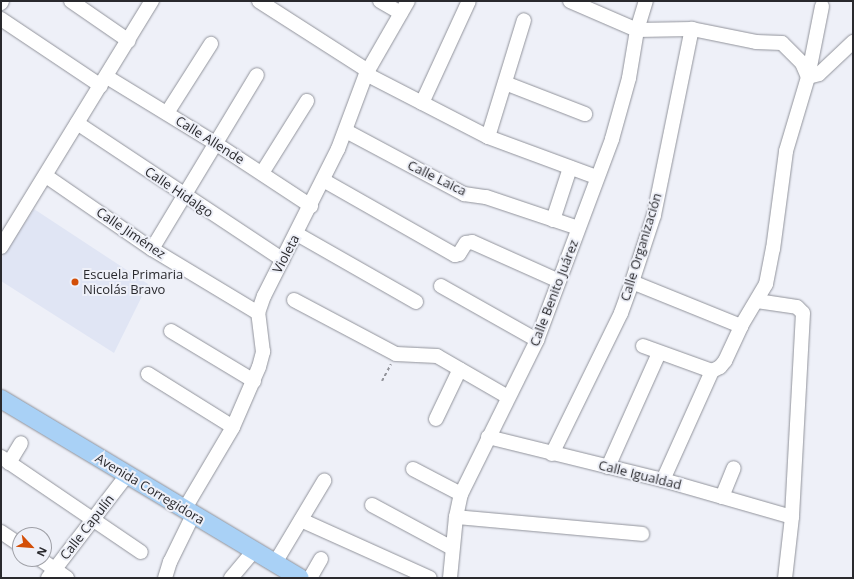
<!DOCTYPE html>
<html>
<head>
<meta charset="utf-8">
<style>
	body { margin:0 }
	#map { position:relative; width:854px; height:579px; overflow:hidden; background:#eef0f8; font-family:"Open Sans",sans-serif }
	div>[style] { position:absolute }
	.built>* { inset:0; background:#e0e5f4 }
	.path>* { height:2px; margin-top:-1px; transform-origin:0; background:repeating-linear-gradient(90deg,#93949b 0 3px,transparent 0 6px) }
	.roads { filter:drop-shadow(0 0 1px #91939b) drop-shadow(0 0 1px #91939b) }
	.minor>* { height:14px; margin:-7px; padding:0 7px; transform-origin:7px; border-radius:7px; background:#fff }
	.major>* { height:18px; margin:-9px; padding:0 9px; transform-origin:9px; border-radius:9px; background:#a9d1f6 }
	.dots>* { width:11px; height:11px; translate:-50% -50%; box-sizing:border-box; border:2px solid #eef0f8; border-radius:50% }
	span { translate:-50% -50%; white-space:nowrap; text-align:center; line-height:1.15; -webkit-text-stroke:4px #eef0f8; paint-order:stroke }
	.street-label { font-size:13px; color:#29292d }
	.poi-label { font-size:13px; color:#29292d }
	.left { translate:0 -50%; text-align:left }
	.frame { position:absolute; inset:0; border:2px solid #29292d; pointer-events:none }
	.north { position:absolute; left:12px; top:527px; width:40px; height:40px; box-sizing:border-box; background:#eef0f8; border:1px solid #9fa0a7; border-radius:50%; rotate:116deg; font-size:11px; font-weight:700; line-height:16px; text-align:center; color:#29292d }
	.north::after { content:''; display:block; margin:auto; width:14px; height:18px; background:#d34e07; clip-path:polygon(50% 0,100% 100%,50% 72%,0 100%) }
</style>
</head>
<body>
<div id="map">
	<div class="built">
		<i style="clip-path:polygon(34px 209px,148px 284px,114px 353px,1px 281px,1px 259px)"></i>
	</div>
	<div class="path">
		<i style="left:382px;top:381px;width:19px;rotate:-62deg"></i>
	</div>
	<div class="roads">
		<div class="minor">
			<i style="left:71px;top:1px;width:70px;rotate:34.6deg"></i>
			<i style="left:259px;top:1px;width:130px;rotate:32.7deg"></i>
			<i style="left:380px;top:1px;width:24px;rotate:30deg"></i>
			<i style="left:570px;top:1px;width:73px;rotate:23.4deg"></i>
			<i style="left:637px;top:30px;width:55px;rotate:-1deg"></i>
			<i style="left:692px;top:29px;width:65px;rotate:11.5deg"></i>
			<i style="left:756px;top:42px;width:26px;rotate:2deg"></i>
			<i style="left:782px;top:43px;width:28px;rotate:45deg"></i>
			<i style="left:802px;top:63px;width:15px;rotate:67deg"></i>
			<i style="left:1px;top:3px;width:2px;rotate:-63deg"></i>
			<i style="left:1px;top:19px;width:120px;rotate:33.8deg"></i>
			<i style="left:366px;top:74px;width:137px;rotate:27.3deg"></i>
			<i style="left:488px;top:137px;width:115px;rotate:20.3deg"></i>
			<i style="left:107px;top:77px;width:127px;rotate:31.4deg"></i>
			<i style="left:215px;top:143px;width:115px;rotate:33.3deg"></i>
			<i style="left:808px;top:77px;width:11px;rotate:-15deg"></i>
			<i style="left:819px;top:74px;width:47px;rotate:-43.3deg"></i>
			<i style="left:505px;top:83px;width:86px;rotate:21.2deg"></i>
			<i style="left:422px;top:103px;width:112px;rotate:-65.3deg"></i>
			<i style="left:167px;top:113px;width:82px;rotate:-57.5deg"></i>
			<i style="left:77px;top:123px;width:247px;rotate:33.6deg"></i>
			<i style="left:346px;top:131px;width:134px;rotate:28.1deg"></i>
			<i style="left:464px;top:194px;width:22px;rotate:8deg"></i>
			<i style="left:486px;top:197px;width:97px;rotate:18.6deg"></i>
			<i style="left:488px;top:137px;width:122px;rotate:-72.9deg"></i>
			<i style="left:262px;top:173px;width:85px;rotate:-58deg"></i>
			<i style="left:46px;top:176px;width:129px;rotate:34.6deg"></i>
			<i style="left:152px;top:249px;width:124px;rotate:31.1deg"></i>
			<i style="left:323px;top:180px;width:152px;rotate:29.6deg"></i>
			<i style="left:455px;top:255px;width:4px;rotate:-14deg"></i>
			<i style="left:459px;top:254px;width:13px;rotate:-58deg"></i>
			<i style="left:466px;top:243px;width:6px;rotate:-9deg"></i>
			<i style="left:472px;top:242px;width:95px;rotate:24.1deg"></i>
			<i style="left:553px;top:220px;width:55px;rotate:-71.9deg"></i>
			<i style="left:297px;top:234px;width:137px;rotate:29.7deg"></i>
			<i style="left:1px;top:247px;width:289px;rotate:-58.5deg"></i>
			<i style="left:152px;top:249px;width:203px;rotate:-58.9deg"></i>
			<i style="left:632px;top:282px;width:118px;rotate:22deg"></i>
			<i style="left:441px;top:286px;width:110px;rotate:29.4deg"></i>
			<i style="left:294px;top:300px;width:115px;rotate:27.9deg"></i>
			<i style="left:396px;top:354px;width:41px;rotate:2.8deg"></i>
			<i style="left:437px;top:356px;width:82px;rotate:30deg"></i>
			<i style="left:757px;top:301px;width:40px;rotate:8.5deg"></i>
			<i style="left:797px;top:307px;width:8px;rotate:45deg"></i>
			<i style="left:803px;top:313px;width:204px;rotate:93.1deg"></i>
			<i style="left:792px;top:517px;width:61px;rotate:96.5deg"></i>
			<i style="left:171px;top:331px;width:97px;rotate:31.1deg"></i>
			<i style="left:643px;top:346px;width:73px;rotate:19.9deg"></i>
			<i style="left:712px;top:371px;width:9px;rotate:-27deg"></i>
			<i style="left:720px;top:367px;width:8px;rotate:-50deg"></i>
			<i style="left:725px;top:361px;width:38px;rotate:-65deg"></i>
			<i style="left:741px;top:326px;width:49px;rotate:-59.2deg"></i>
			<i style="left:766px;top:284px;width:36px;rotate:-79deg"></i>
			<i style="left:773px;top:249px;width:99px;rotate:-82.4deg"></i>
			<i style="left:786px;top:151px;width:77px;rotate:-73.4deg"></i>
			<i style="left:808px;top:77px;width:72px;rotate:-78.8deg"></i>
			<i style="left:148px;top:374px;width:100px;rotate:31.9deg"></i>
			<i style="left:436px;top:419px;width:55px;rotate:-64.4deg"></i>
			<i style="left:488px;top:437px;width:180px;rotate:13.8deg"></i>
			<i style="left:663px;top:480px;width:134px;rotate:16deg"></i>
			<i style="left:552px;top:454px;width:157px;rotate:-63.9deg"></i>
			<i style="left:621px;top:313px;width:33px;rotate:-70deg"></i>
			<i style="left:632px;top:282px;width:71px;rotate:-71.8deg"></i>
			<i style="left:654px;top:215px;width:190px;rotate:-78.5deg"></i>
			<i style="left:1px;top:457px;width:169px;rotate:34.2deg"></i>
			<i style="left:9px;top:463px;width:23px;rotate:-59deg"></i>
			<i style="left:608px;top:467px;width:125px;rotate:-65.9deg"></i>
			<i style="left:413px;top:469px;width:54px;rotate:27.5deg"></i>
			<i style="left:663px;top:480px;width:120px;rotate:-65.8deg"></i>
			<i style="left:722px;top:497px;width:31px;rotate:-68deg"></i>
			<i style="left:372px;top:505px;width:91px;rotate:28.3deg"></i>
			<i style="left:184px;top:510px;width:96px;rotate:-59.4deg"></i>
			<i style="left:233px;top:427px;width:65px;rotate:-66.6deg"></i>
			<i style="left:259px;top:367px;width:16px;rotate:-75deg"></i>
			<i style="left:263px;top:352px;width:39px;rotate:-97deg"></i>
			<i style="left:258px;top:313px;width:18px;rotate:-71deg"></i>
			<i style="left:264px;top:296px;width:165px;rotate:-63.3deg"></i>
			<i style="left:338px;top:149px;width:80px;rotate:-69.5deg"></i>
			<i style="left:366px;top:74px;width:84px;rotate:-60.1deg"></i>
			<i style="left:456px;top:517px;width:187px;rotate:5.2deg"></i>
			<i style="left:301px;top:520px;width:141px;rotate:24.2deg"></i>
			<i style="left:1px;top:532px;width:23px;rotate:34deg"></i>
			<i style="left:40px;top:559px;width:33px;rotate:35deg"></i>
			<i style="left:275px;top:563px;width:96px;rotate:-59.1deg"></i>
			<i style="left:48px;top:578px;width:130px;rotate:-52.5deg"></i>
			<i style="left:165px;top:578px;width:17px;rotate:-73deg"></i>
			<i style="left:170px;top:562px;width:52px;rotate:-63.9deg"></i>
			<i style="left:231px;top:578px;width:35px;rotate:-50deg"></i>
			<i style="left:310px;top:578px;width:22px;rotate:-60deg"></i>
			<i style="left:450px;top:578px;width:61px;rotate:-84.4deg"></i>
			<i style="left:456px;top:517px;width:24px;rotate:-78deg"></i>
			<i style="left:461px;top:494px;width:172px;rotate:-63.7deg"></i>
			<i style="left:537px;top:340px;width:215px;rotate:-69.5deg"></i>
			<i style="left:612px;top:139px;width:63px;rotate:-74.4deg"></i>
			<i style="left:629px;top:78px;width:49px;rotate:-80.5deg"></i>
			<i style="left:637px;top:30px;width:30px;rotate:-73deg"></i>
		</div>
		<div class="major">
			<i style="left:1px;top:399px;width:348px;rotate:30.9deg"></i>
		</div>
	</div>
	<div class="dots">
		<i style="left:75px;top:282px;background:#d34e07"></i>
	</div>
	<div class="street-label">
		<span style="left:210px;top:140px;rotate:32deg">Calle Allende</span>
		<span style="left:437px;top:178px;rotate:26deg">Calle Laica</span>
		<span style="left:179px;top:192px;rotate:34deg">Calle Hidalgo</span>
		<span style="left:131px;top:233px;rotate:34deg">Calle Jiménez</span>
		<span style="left:641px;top:247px;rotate:-73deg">Calle Organización</span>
		<span style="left:286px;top:254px;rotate:-62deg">Violeta</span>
		<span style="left:554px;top:293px;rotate:-69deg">Calle Benito Juárez</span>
		<span style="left:640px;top:475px;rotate:14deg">Calle Igualdad</span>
		<span style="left:150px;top:489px;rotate:31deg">Avenida Corregidora</span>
		<span style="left:87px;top:527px;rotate:-52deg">Calle Capulín</span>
	</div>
	<div class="poi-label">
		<span class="left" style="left:83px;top:282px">Escuela Primaria<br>Nicolás Bravo</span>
	</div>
	<div class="frame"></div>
	<div class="north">N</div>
</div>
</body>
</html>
